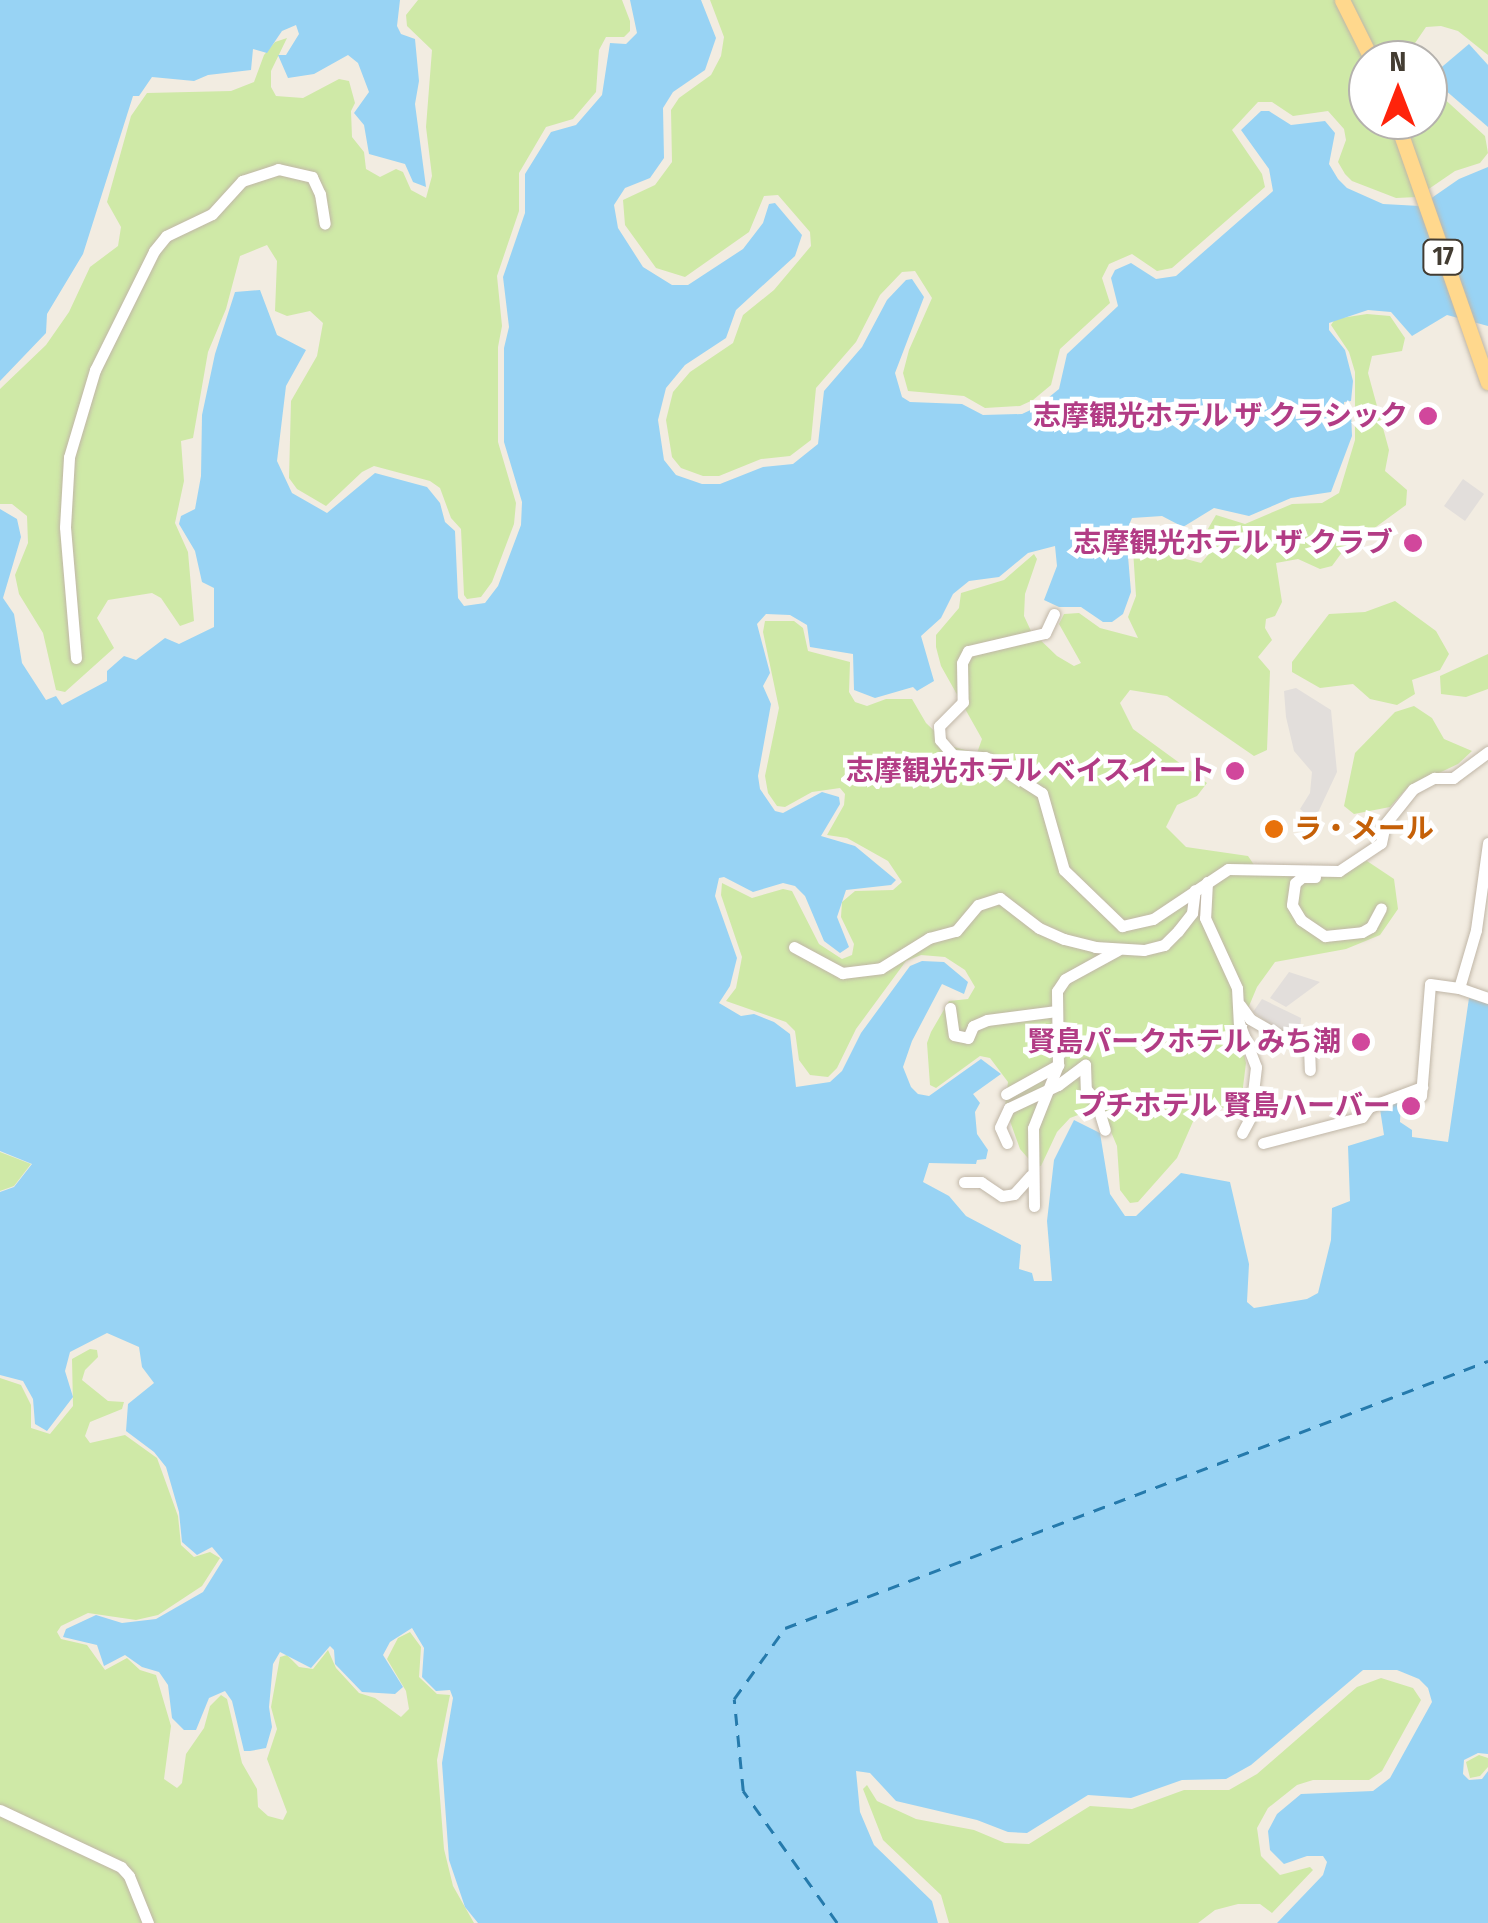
<!DOCTYPE html>
<html>
<head>
<meta charset="utf-8">
<style>
	body { margin:0 }
	#map { position:relative; width:1488px; height:1923px; overflow:hidden; background:#f2ece1; font-family:"Fira Sans Condensed","Noto Sans JP",sans-serif }
	div>[style] { position:absolute }
	.green>* { inset:0; background:#cfe9a7 }
	.parking>* { inset:0; background:#e2dedb }
	.water>* { inset:0; background:#98d3f4 }
	.ferry>* { height:2.5px; margin-top:-1.25px; transform-origin:0; background:repeating-linear-gradient(90deg,#257aac 0 12px,transparent 0 22px) }
	.roads { filter:drop-shadow(0 0 2px #c0b6a7) drop-shadow(0 0 2px #c0b6a7) }
	.minor>* { height:11px; margin:-5.5px; padding:0 5.5px; transform-origin:5.5px; border-radius:5.5px; background:#fff }
	.major>* { height:15px; margin:-7.5px; padding:0 7.5px; transform-origin:7.5px; border-radius:7.5px; background:#ffd88d }
	.dots>* { width:28px; height:28px; translate:-50% -50%; box-sizing:border-box; border:5px solid #fff; border-radius:50% }
	span { translate:-50% -50%; white-space:nowrap; text-align:center; line-height:1.15; -webkit-text-stroke:9px #fff; paint-order:stroke }
	.shield-label span { padding:2px 8px; background:#fff; border:2px solid; border-radius:8px; -webkit-text-stroke-width:0 }
	.shield-label { font-size:25px; color:#433c32; font-weight:700 }
	.hotel-label { font-size:28px; color:#b23c85; font-weight:700 }
	.right { translate:-100% -50%; text-align:right }
	.food-label { font-size:28px; color:#c56008; font-weight:700 }
	.left { translate:0 -50%; text-align:left }
	.north { position:absolute; left:1348px; top:40px; width:100px; height:100px; box-sizing:border-box; background:#fff; border:2px solid #b4b1ad; border-radius:50%; rotate:0deg; font-size:28px; font-weight:700; line-height:40px; text-align:center; color:#433c32 }
	.north::after { content:''; display:block; margin:auto; width:35px; height:45px; background:#ff230b; clip-path:polygon(50% 0,100% 100%,50% 72%,0 100%) }
</style>
</head>
<body>
<div id="map">
	<div class="green">
		<i style="clip-path:polygon(418px 0,622px 0,630px 21px,630px 31px,624px 37px,606px 37px,599px 50px,596px 92px,573px 119px,546px 127px,519px 173px,519px 211px,497px 276px,502px 326px,498px 347px,498px 442px,516px 503px,514px 524px,492px 582px,481px 597px,467px 599px,464px 595px,461px 529px,451px 518px,440px 488px,430px 481px,374px 466px,362px 472px,326px 506px,297px 489px,289px 478px,291px 401px,317px 356px,323px 323px,310px 311px,287px 316px,275px 311px,277px 261px,267px 245px,240px 256px,226px 309px,208px 352px,193px 438px,181px 441px,184px 481px,175px 523px,188px 552px,194px 621px,180px 626px,161px 598px,152px 593px,108px 600px,97px 618px,114px 648px,65px 692px,56px 690px,43px 633px,19px 594px,15px 575px,28px 543px,27px 516px,12px 504px,0 504px,0 389px,46px 345px,69px 312px,90px 267px,118px 246px,121px 227px,107px 202px,131px 116px,147px 93px,231px 91px,254px 82px,264px 55px,275px 42px,287px 38px,271px 71px,271px 87px,276px 96px,303px 98px,339px 79px,349px 81px,355px 103px,351px 111px,352px 137px,364px 152px,366px 169px,380px 177px,396px 169px,403px 172px,411px 190px,426px 198px,432px 176px,426px 127px,432px 50px,407px 26px,406px 15px)"></i>
		<i style="clip-path:polygon(710px 0,1488px 0,1488px 55px,1458px 31px,1441px 26px,1426px 27px,1413px 46px,1414px 60px,1368px 60px,1368px 120px,1428px 120px,1428px 84px,1485px 136px,1488px 153px,1480px 163px,1455px 171px,1417px 197px,1396px 198px,1352px 181px,1345px 174px,1338px 162px,1346px 140px,1344px 129px,1328px 111px,1293px 116px,1272px 102px,1258px 102px,1232px 130px,1262px 174px,1265px 187px,1172px 268px,1157px 271px,1132px 254px,1109px 264px,1102px 278px,1110px 303px,1060px 349px,1051px 385px,1033px 400px,1020px 406px,985px 408px,964px 396px,908px 391px,903px 373px,909px 350px,932px 298px,915px 271px,902px 272px,880px 295px,856px 342px,816px 388px,811px 440px,790px 456px,761px 459px,719px 476px,703px 476px,681px 468px,672px 457px,666px 420px,673px 392px,690px 372px,733px 343px,743px 315px,774px 290px,811px 246px,810px 232px,778px 195px,764px 196px,749px 232px,685px 277px,656px 268px,625px 225px,623px 200px,655px 185px,672px 162px,671px 110px,679px 98px,711px 75px,721px 56px,724px 37px)"></i>
		<i style="clip-path:polygon(1367px 314px,1390px 316px,1405px 338px,1402px 351px,1372px 356px,1368px 373px,1389px 450px,1385px 471px,1407px 490px,1406px 505px,1343px 551px,1332px 566px,1320px 569px,1298px 559px,1276px 563px,1282px 602px,1275px 616px,1266px 619px,1265px 628px,1272px 640px,1258px 657px,1270px 671px,1267px 750px,1254px 756px,1167px 696px,1130px 690px,1120px 703px,1133px 729px,1207px 783px,1197px 796px,1177px 805px,1166px 827px,1186px 847px,1248px 856px,1261px 875px,1305px 874px,1367px 861px,1394px 879px,1398px 909px,1380px 935px,1346px 949px,1275px 962px,1257px 987px,1239px 1030px,1246px 1063px,1241px 1103px,1233px 1111px,1202px 1101px,1177px 1158px,1138px 1202px,1130px 1203px,1120px 1190px,1117px 1146px,1103px 1113px,1089px 1111px,1070px 1118px,1057px 1132px,1041px 1166px,1034px 1165px,1020px 1149px,1005px 1107px,1008px 1082px,990px 1058px,980px 1056px,936px 1088px,930px 1085px,927px 1043px,931px 1032px,949px 1001px,968px 999px,975px 987px,965px 970px,945px 957px,921px 955px,906px 961px,856px 1029px,837px 1068px,828px 1077px,810px 1075px,799px 1060px,795px 1031px,786px 1022px,726px 1001px,736px 988px,742px 957px,721px 895px,722px 883px,752px 898px,783px 889px,792px 891px,819px 944px,842px 959px,852px 955px,854px 944px,841px 917px,842px 902px,855px 891px,893px 890px,902px 882px,888px 861px,847px 838px,827px 835px,844px 805px,845px 794px,840px 788px,812px 792px,785px 807px,777px 806px,768px 793px,765px 776px,779px 708px,763px 632px,765px 621px,794px 621px,803px 628px,808px 651px,850px 662px,849px 692px,855px 702px,867px 706px,886px 699px,912px 699px,926px 723px,950px 746px,977px 753px,982px 739px,941px 666px,936px 647px,936px 635px,959px 608px,961px 593px,1004px 580px,1034px 554px,1037px 559px,1025px 594px,1024px 616px,1031px 631px,1057px 656px,1074px 666px,1081px 663px,1059px 624px,1064px 614px,1079px 613px,1100px 628px,1138px 638px,1128px 617px,1136px 596px,1132px 534px,1139px 525px,1153px 529px,1186px 559px,1201px 563px,1208px 555px,1205px 534px,1216px 515px,1245px 524px,1292px 504px,1322px 503px,1339px 493px,1355px 440px,1355px 372px,1349px 352px,1331px 325px,1335px 319px)"></i>
		<i style="clip-path:polygon(1395px 601px,1436px 631px,1449px 654px,1440px 670px,1412px 680px,1415px 694px,1397px 705px,1370px 699px,1353px 684px,1320px 688px,1292px 672px,1292px 662px,1329px 614px,1365px 612px)"></i>
		<i style="clip-path:polygon(1488px 654px,1488px 689px,1466px 697px,1441px 694px,1440px 676px)"></i>
		<i style="clip-path:polygon(1414px 706px,1432px 718px,1444px 739px,1472px 751px,1458px 764px,1407px 788px,1390px 807px,1354px 814px,1344px 806px,1355px 753px,1395px 712px)"></i>
		<i style="clip-path:polygon(0 1152px,31px 1164px,14px 1186px,0 1191px)"></i>
		<i style="clip-path:polygon(90px 1349px,97px 1350px,98px 1357px,85px 1370px,82px 1380px,108px 1401px,124px 1402px,122px 1409px,90px 1422px,85px 1436px,90px 1443px,125px 1435px,157px 1458px,178px 1516px,181px 1545px,194px 1557px,210px 1552px,220px 1558px,202px 1586px,158px 1615px,136px 1620px,88px 1613px,61px 1626px,57px 1632px,61px 1639px,87px 1645px,105px 1670px,127px 1658px,140px 1670px,156px 1675px,171px 1726px,164px 1779px,177px 1788px,182px 1783px,186px 1754px,204px 1728px,210px 1706px,221px 1695px,227px 1699px,242px 1763px,257px 1789px,258px 1807px,268px 1816px,283px 1820px,287px 1812px,267px 1759px,277px 1729px,271px 1707px,280px 1657px,287px 1655px,299px 1667px,313px 1669px,328px 1650px,336px 1668px,359px 1693px,375px 1698px,401px 1717px,409px 1709px,406px 1691px,387px 1659px,398px 1638px,410px 1632px,421px 1647px,419px 1677px,437px 1694px,450px 1695px,437px 1760px,444px 1849px,453px 1886px,474px 1923px,0 1923px,0 1378px,21px 1385px,31px 1405px,31px 1428px,50px 1434px,73px 1406px,72px 1359px)"></i>
		<i style="clip-path:polygon(1381px 1678px,1413px 1688px,1421px 1700px,1382px 1771px,1369px 1780px,1313px 1780px,1297px 1785px,1268px 1808px,1257px 1828px,1261px 1856px,1280px 1875px,1310px 1867px,1313px 1870px,1272px 1913px,1260px 1904px,1238px 1904px,1215px 1910px,1198px 1923px,949px 1923px,941px 1895px,883px 1840px,863px 1789px,867px 1785px,877px 1801px,916px 1819px,974px 1830px,1005px 1843px,1029px 1844px,1090px 1806px,1132px 1809px,1184px 1790px,1229px 1790px,1257px 1774px,1357px 1687px)"></i>
		<i style="clip-path:polygon(1479px 1755px,1488px 1758px,1488px 1767px,1480px 1776px,1470px 1778px,1466px 1762px)"></i>
	</div>
	<div class="parking">
		<i style="clip-path:polygon(1463px 479px,1484px 494px,1465px 521px,1444px 506px)"></i>
		<i style="clip-path:polygon(1296px 688px,1331px 710px,1337px 772px,1314px 821px,1300px 809px,1310px 793px,1312px 772px,1294px 751px,1286px 717px,1284px 691px)"></i>
		<i style="clip-path:polygon(1289px 972px,1320px 982px,1286px 1007px,1270px 998px)"></i>
		<i style="clip-path:polygon(1262px 999px,1301px 1018px,1300px 1033px,1279px 1031px,1253px 1012px)"></i>
	</div>
	<div class="water">
		<i style="clip-path:polygon(0 0,400px 0,397px 26px,401px 34px,415px 39px,419px 81px,415px 104px,426px 187px,413px 182px,405px 164px,369px 154px,364px 125px,354px 113px,369px 92px,358px 63px,348px 55px,314px 74px,288px 78px,278px 55px,286px 55px,299px 34px,296px 25px,282px 31px,267px 53px,253px 49px,251px 70px,208px 75px,194px 81px,152px 77px,139px 96px,133px 96px,83px 254px,47px 314px,46px 333px,0 381px)"></i>
		<i style="clip-path:polygon(630px 0,701px 0,716px 38px,705px 70px,673px 92px,663px 108px,664px 158px,650px 178px,625px 188px,614px 205px,618px 228px,643px 267px,672px 285px,688px 285px,743px 249px,763px 223px,769px 204px,775px 203px,802px 235px,795px 256px,736px 310px,726px 338px,685px 365px,666px 388px,658px 420px,664px 460px,676px 475px,702px 484px,720px 484px,763px 467px,793px 464px,818px 444px,824px 391px,862px 347px,887px 300px,906px 280px,912px 279px,924px 297px,895px 373px,902px 397px,910px 402px,962px 404px,983px 415px,1022px 414px,1037px 407px,1059px 389px,1067px 354px,1118px 306px,1111px 278px,1115px 270px,1131px 263px,1156px 279px,1176px 276px,1273px 191px,1269px 169px,1241px 130px,1261px 111px,1269px 111px,1291px 125px,1325px 121px,1335px 133px,1329px 164px,1338px 179px,1347px 188px,1383px 204px,1420px 206px,1459px 179px,1488px 167px,1488px 326px,1447px 315px,1412px 336px,1391px 312px,1368px 310px,1329px 323px,1329px 330px,1345px 350px,1353px 381px,1351px 401px,1344px 402px,1344px 410px,1351px 411px,1352px 436px,1331px 492px,1291px 498px,1249px 516px,1214px 508px,1183px 527px,1162px 516px,1132px 518px,1126px 532px,1131px 592px,1123px 614px,1112px 622px,1103px 622px,1081px 607px,1059px 607px,1044px 600px,1057px 566px,1055px 546px,1028px 553px,999px 577px,969px 581px,953px 594px,941px 618px,921px 636px,934px 681px,917px 691px,913px 687px,875px 698px,854px 690px,853px 654px,810px 647px,807px 625px,790px 615px,766px 614px,757px 624px,770px 673px,763px 686px,771px 704px,758px 776px,760px 789px,775px 811px,783px 813px,822px 792px,839px 797px,840px 804px,821px 836px,855px 846px,896px 880px,891px 885px,846px 890px,837px 917px,849px 947px,840px 953px,824px 941px,805px 896px,795px 886px,783px 883px,753px 892px,724px 877px,719px 878px,715px 896px,737px 958px,730px 986px,719px 1003px,741px 1016px,754px 1014px,774px 1022px,790px 1034px,796px 1087px,830px 1082px,842px 1071px,861px 1033px,910px 966px,922px 961px,944px 962px,968px 982px,964px 994px,942px 984px,912px 1041px,903px 1067px,911px 1087px,918px 1094px,929px 1096px,981px 1059px,1001px 1074px,973px 1094px,980px 1103px,975px 1112px,977px 1134px,988px 1150px,986px 1159px,977px 1160px,976px 1164px,929px 1163px,923px 1182px,949px 1196px,966px 1216px,1021px 1245px,1019px 1269px,1032px 1273px,1034px 1281px,1052px 1281px,1047px 1221px,1054px 1160px,1074px 1120px,1100px 1133px,1110px 1194px,1125px 1216px,1136px 1216px,1181px 1173px,1230px 1182px,1249px 1264px,1247px 1302px,1254px 1308px,1307px 1299px,1318px 1293px,1331px 1240px,1332px 1208px,1350px 1201px,1348px 1146px,1384px 1135px,1380px 1109px,1401px 1099px,1400px 1122px,1412px 1130px,1412px 1137px,1448px 1142px,1469px 998px,1488px 1004px,1488px 1754px,1478px 1753px,1464px 1760px,1463px 1774px,1469px 1780px,1482px 1779px,1488px 1771px,1488px 1923px,1277px 1923px,1323px 1875px,1327px 1862px,1323px 1856px,1307px 1856px,1284px 1864px,1270px 1850px,1268px 1831px,1277px 1814px,1301px 1794px,1373px 1791px,1390px 1778px,1432px 1702px,1428px 1688px,1419px 1679px,1397px 1670px,1363px 1670px,1251px 1765px,1226px 1779px,1182px 1780px,1131px 1798px,1088px 1795px,1027px 1833px,1008px 1832px,977px 1820px,896px 1801px,870px 1773px,856px 1771px,860px 1812px,874px 1845px,932px 1901px,938px 1923px,478px 1923px,465px 1907px,449px 1860px,442px 1763px,453px 1698px,450px 1690px,436px 1691px,422px 1677px,424px 1648px,412px 1628px,390px 1642px,383px 1655px,403px 1687px,395px 1694px,362px 1692px,335px 1664px,334px 1650px,330px 1646px,311px 1668px,280px 1652px,273px 1664px,269px 1707px,272px 1727px,266px 1748px,250px 1751px,244px 1751px,232px 1701px,225px 1691px,209px 1698px,196px 1730px,184px 1730px,172px 1718px,168px 1685px,159px 1672px,142px 1667px,125px 1655px,104px 1666px,97px 1645px,63px 1637px,66px 1629px,96px 1615px,122px 1623px,156px 1619px,203px 1592px,223px 1560px,212px 1547px,197px 1555px,182px 1542px,179px 1512px,166px 1467px,154px 1452px,126px 1431px,128px 1404px,154px 1383px,142px 1367px,139px 1347px,107px 1333px,70px 1352px,65px 1371px,73px 1397px,47px 1431px,35px 1424px,33px 1399px,23px 1381px,0 1375px,0 1192px,14px 1187px,32px 1164px,0 1151px,0 509px,17px 519px,21px 537px,3px 598px,14px 614px,22px 663px,46px 700px,56px 696px,62px 705px,107px 681px,107px 671px,124px 656px,136px 660px,165px 638px,179px 644px,214px 627px,214px 588px,202px 582px,195px 551px,179px 524px,181px 516px,195px 509px,201px 476px,202px 415px,215px 354px,235px 292px,260px 290px,277px 335px,306px 350px,286px 386px,277px 461px,292px 493px,327px 513px,375px 473px,427px 487px,440px 503px,445px 522px,455px 531px,458px 598px,464px 606px,485px 603px,498px 586px,521px 525px,522px 502px,504px 442px,504px 348px,509px 327px,503px 277px,525px 213px,525px 174px,551px 132px,576px 125px,602px 95px,610px 43px,626px 44px,637px 33px)"></i>
		<i style="clip-path:polygon(1469px 44px,1488px 65px,1488px 127px,1430px 77px)"></i>
	</div>
	<div class="ferry">
		<i style="left:837px;top:1923px;width:162px;rotate:-125.5deg"></i>
		<i style="left:743px;top:1791px;width:92px;rotate:-95.6deg"></i>
		<i style="left:734px;top:1699px;width:87px;rotate:-54.3deg"></i>
		<i style="left:785px;top:1628px;width:752px;rotate:-20.8deg"></i>
	</div>
	<div class="roads">
		<div class="minor">
			<i style="left:1054px;top:614px;width:21px;rotate:115deg"></i>
			<i style="left:1045px;top:633px;width:79px;rotate:166.8deg"></i>
			<i style="left:968px;top:651px;width:13px;rotate:117deg"></i>
			<i style="left:962px;top:663px;width:39px;rotate:89deg"></i>
			<i style="left:963px;top:702px;width:34px;rotate:135deg"></i>
			<i style="left:939px;top:726px;width:14px;rotate:86deg"></i>
			<i style="left:940px;top:740px;width:20px;rotate:49deg"></i>
			<i style="left:953px;top:755px;width:32px;rotate:4deg"></i>
			<i style="left:985px;top:757px;width:67px;rotate:32.3deg"></i>
			<i style="left:1042px;top:793px;width:80px;rotate:74.1deg"></i>
			<i style="left:1064px;top:870px;width:81px;rotate:44deg"></i>
			<i style="left:1122px;top:926px;width:32px;rotate:-13deg"></i>
			<i style="left:1153px;top:919px;width:90px;rotate:-33.7deg"></i>
			<i style="left:1228px;top:869px;width:111px;rotate:1deg"></i>
			<i style="left:1339px;top:871px;width:50px;rotate:-33.7deg"></i>
			<i style="left:1381px;top:843px;width:19px;rotate:-78deg"></i>
			<i style="left:1385px;top:824px;width:45px;rotate:-51.3deg"></i>
			<i style="left:1413px;top:789px;width:24px;rotate:-28deg"></i>
			<i style="left:1434px;top:778px;width:19px"></i>
			<i style="left:1453px;top:778px;width:44px;rotate:-36.6deg"></i>
			<i style="left:76px;top:658px;width:131px;rotate:-94.8deg"></i>
			<i style="left:65px;top:527px;width:70px;rotate:-86.7deg"></i>
			<i style="left:69px;top:457px;width:91px;rotate:-73.4deg"></i>
			<i style="left:95px;top:370px;width:133px;rotate:-63.6deg"></i>
			<i style="left:154px;top:251px;width:19px;rotate:-51deg"></i>
			<i style="left:166px;top:236px;width:51px;rotate:-25.6deg"></i>
			<i style="left:212px;top:214px;width:45px;rotate:-47.7deg"></i>
			<i style="left:242px;top:181px;width:38px;rotate:-18deg"></i>
			<i style="left:278px;top:169px;width:35px;rotate:13deg"></i>
			<i style="left:312px;top:177px;width:19px;rotate:65deg"></i>
			<i style="left:320px;top:194px;width:30px;rotate:81deg"></i>
			<i style="left:1488px;top:843px;width:88px;rotate:97.9deg"></i>
			<i style="left:1476px;top:930px;width:60px;rotate:106.3deg"></i>
			<i style="left:1459px;top:988px;width:31px;rotate:19deg"></i>
			<i style="left:1315px;top:877px;width:13px;rotate:180deg"></i>
			<i style="left:1302px;top:877px;width:9px;rotate:139deg"></i>
			<i style="left:1295px;top:883px;width:22px;rotate:98deg"></i>
			<i style="left:1292px;top:905px;width:17px;rotate:59deg"></i>
			<i style="left:1301px;top:920px;width:29px;rotate:34deg"></i>
			<i style="left:1325px;top:936px;width:37px;rotate:-6deg"></i>
			<i style="left:1362px;top:932px;width:10px;rotate:-29deg"></i>
			<i style="left:1371px;top:927px;width:21px;rotate:-62deg"></i>
			<i style="left:1207px;top:882px;width:36px;rotate:93deg"></i>
			<i style="left:1205px;top:918px;width:77px;rotate:65.4deg"></i>
			<i style="left:1237px;top:988px;width:35px;rotate:87deg"></i>
			<i style="left:1239px;top:1023px;width:47px;rotate:68.9deg"></i>
			<i style="left:1256px;top:1067px;width:51px;rotate:96.7deg"></i>
			<i style="left:1250px;top:1118px;width:17px;rotate:118deg"></i>
			<i style="left:794px;top:947px;width:55px;rotate:28.4deg"></i>
			<i style="left:842px;top:973px;width:39px;rotate:-7deg"></i>
			<i style="left:881px;top:968px;width:57px;rotate:-32deg"></i>
			<i style="left:929px;top:938px;width:28px;rotate:-15deg"></i>
			<i style="left:956px;top:931px;width:34px;rotate:-50deg"></i>
			<i style="left:978px;top:905px;width:23px;rotate:-18deg"></i>
			<i style="left:1000px;top:898px;width:49px;rotate:37.6deg"></i>
			<i style="left:1039px;top:928px;width:27px;rotate:24deg"></i>
			<i style="left:1064px;top:939px;width:32px;rotate:14deg"></i>
			<i style="left:1095px;top:947px;width:49px;rotate:3.5deg"></i>
			<i style="left:1144px;top:950px;width:21px;rotate:-14deg"></i>
			<i style="left:1164px;top:945px;width:20px;rotate:-45deg"></i>
			<i style="left:1178px;top:931px;width:23px;rotate:-52deg"></i>
			<i style="left:1192px;top:913px;width:23px;rotate:-83deg"></i>
			<i style="left:1240px;top:1005px;width:17px;rotate:54deg"></i>
			<i style="left:1250px;top:1019px;width:34px;rotate:30deg"></i>
			<i style="left:1279px;top:1036px;width:19px"></i>
			<i style="left:1298px;top:1036px;width:15px;rotate:42deg"></i>
			<i style="left:1309px;top:1046px;width:24px;rotate:88deg"></i>
			<i style="left:950px;top:1008px;width:27px;rotate:82deg"></i>
			<i style="left:954px;top:1035px;width:14px;rotate:12deg"></i>
			<i style="left:968px;top:1038px;width:13px;rotate:-67deg"></i>
			<i style="left:973px;top:1026px;width:15px;rotate:-23deg"></i>
			<i style="left:987px;top:1020px;width:70px;rotate:-7.4deg"></i>
			<i style="left:1006px;top:1094px;width:60px;rotate:-29.1deg"></i>
			<i style="left:1421px;top:1096px;width:112px;rotate:-85.4deg"></i>
			<i style="left:1430px;top:984px;width:29px;rotate:8deg"></i>
			<i style="left:1007px;top:1143px;width:17px;rotate:-114deg"></i>
			<i style="left:1000px;top:1127px;width:21px;rotate:-65deg"></i>
			<i style="left:1009px;top:1108px;width:54px;rotate:-25.1deg"></i>
			<i style="left:1058px;top:1085px;width:34px;rotate:-37deg"></i>
			<i style="left:1085px;top:1065px;width:24px;rotate:88deg"></i>
			<i style="left:1086px;top:1089px;width:16px;rotate:50deg"></i>
			<i style="left:1096px;top:1101px;width:30px;rotate:73deg"></i>
			<i style="left:1263px;top:1143px;width:102px;rotate:-14.7deg"></i>
			<i style="left:1362px;top:1117px;width:12px;rotate:-55deg"></i>
			<i style="left:1369px;top:1107px;width:57px;rotate:-20.7deg"></i>
			<i style="left:964px;top:1182px;width:17px"></i>
			<i style="left:981px;top:1182px;width:25px;rotate:34deg"></i>
			<i style="left:1002px;top:1196px;width:12px;rotate:-9deg"></i>
			<i style="left:1014px;top:1194px;width:25px;rotate:-48deg"></i>
			<i style="left:1034px;top:1206px;width:78px;rotate:-90.7deg"></i>
			<i style="left:1033px;top:1128px;width:68px;rotate:-68.4deg"></i>
			<i style="left:1058px;top:1065px;width:74px;rotate:-90.8deg"></i>
			<i style="left:1057px;top:991px;width:14px;rotate:-56deg"></i>
			<i style="left:1065px;top:979px;width:60px;rotate:-28.7deg"></i>
			<i style="left:0;top:1810px;width:134px;rotate:25.2deg"></i>
			<i style="left:121px;top:1867px;width:12px;rotate:48deg"></i>
			<i style="left:129px;top:1876px;width:51px;rotate:68deg"></i>
		</div>
		<div class="major">
			<i style="left:1342px;top:0;width:67px;rotate:63.4deg"></i>
			<i style="left:1396px;top:120px;width:278px;rotate:70.7deg"></i>
		</div>
	</div>
	<div class="dots">
		<i style="left:1428px;top:416px;background:#d1479c"></i>
		<i style="left:1413px;top:543px;background:#d1479c"></i>
		<i style="left:1235px;top:771px;background:#d1479c"></i>
		<i style="left:1274px;top:829px;background:#e8710a"></i>
		<i style="left:1361px;top:1042px;background:#d1479c"></i>
		<i style="left:1411px;top:1106px;background:#d1479c"></i>
	</div>
	<div class="shield-label">
		<span style="left:1443px;top:257px">17</span>
	</div>
	<div class="hotel-label">
		<span class="right" style="left:1408px;top:416px">志摩観光ホテル ザ クラシック</span>
		<span class="right" style="left:1393px;top:543px">志摩観光ホテル ザ クラブ</span>
		<span class="right" style="left:1215px;top:771px">志摩観光ホテル ベイスイート</span>
		<span class="right" style="left:1341px;top:1042px">賢島パークホテル みち潮</span>
		<span class="right" style="left:1391px;top:1106px">プチホテル 賢島ハーバー</span>
	</div>
	<div class="food-label">
		<span class="left" style="left:1294px;top:829px">ラ・メール</span>
	</div>
	<div class="north">N</div>
</div>
</body>
</html>
